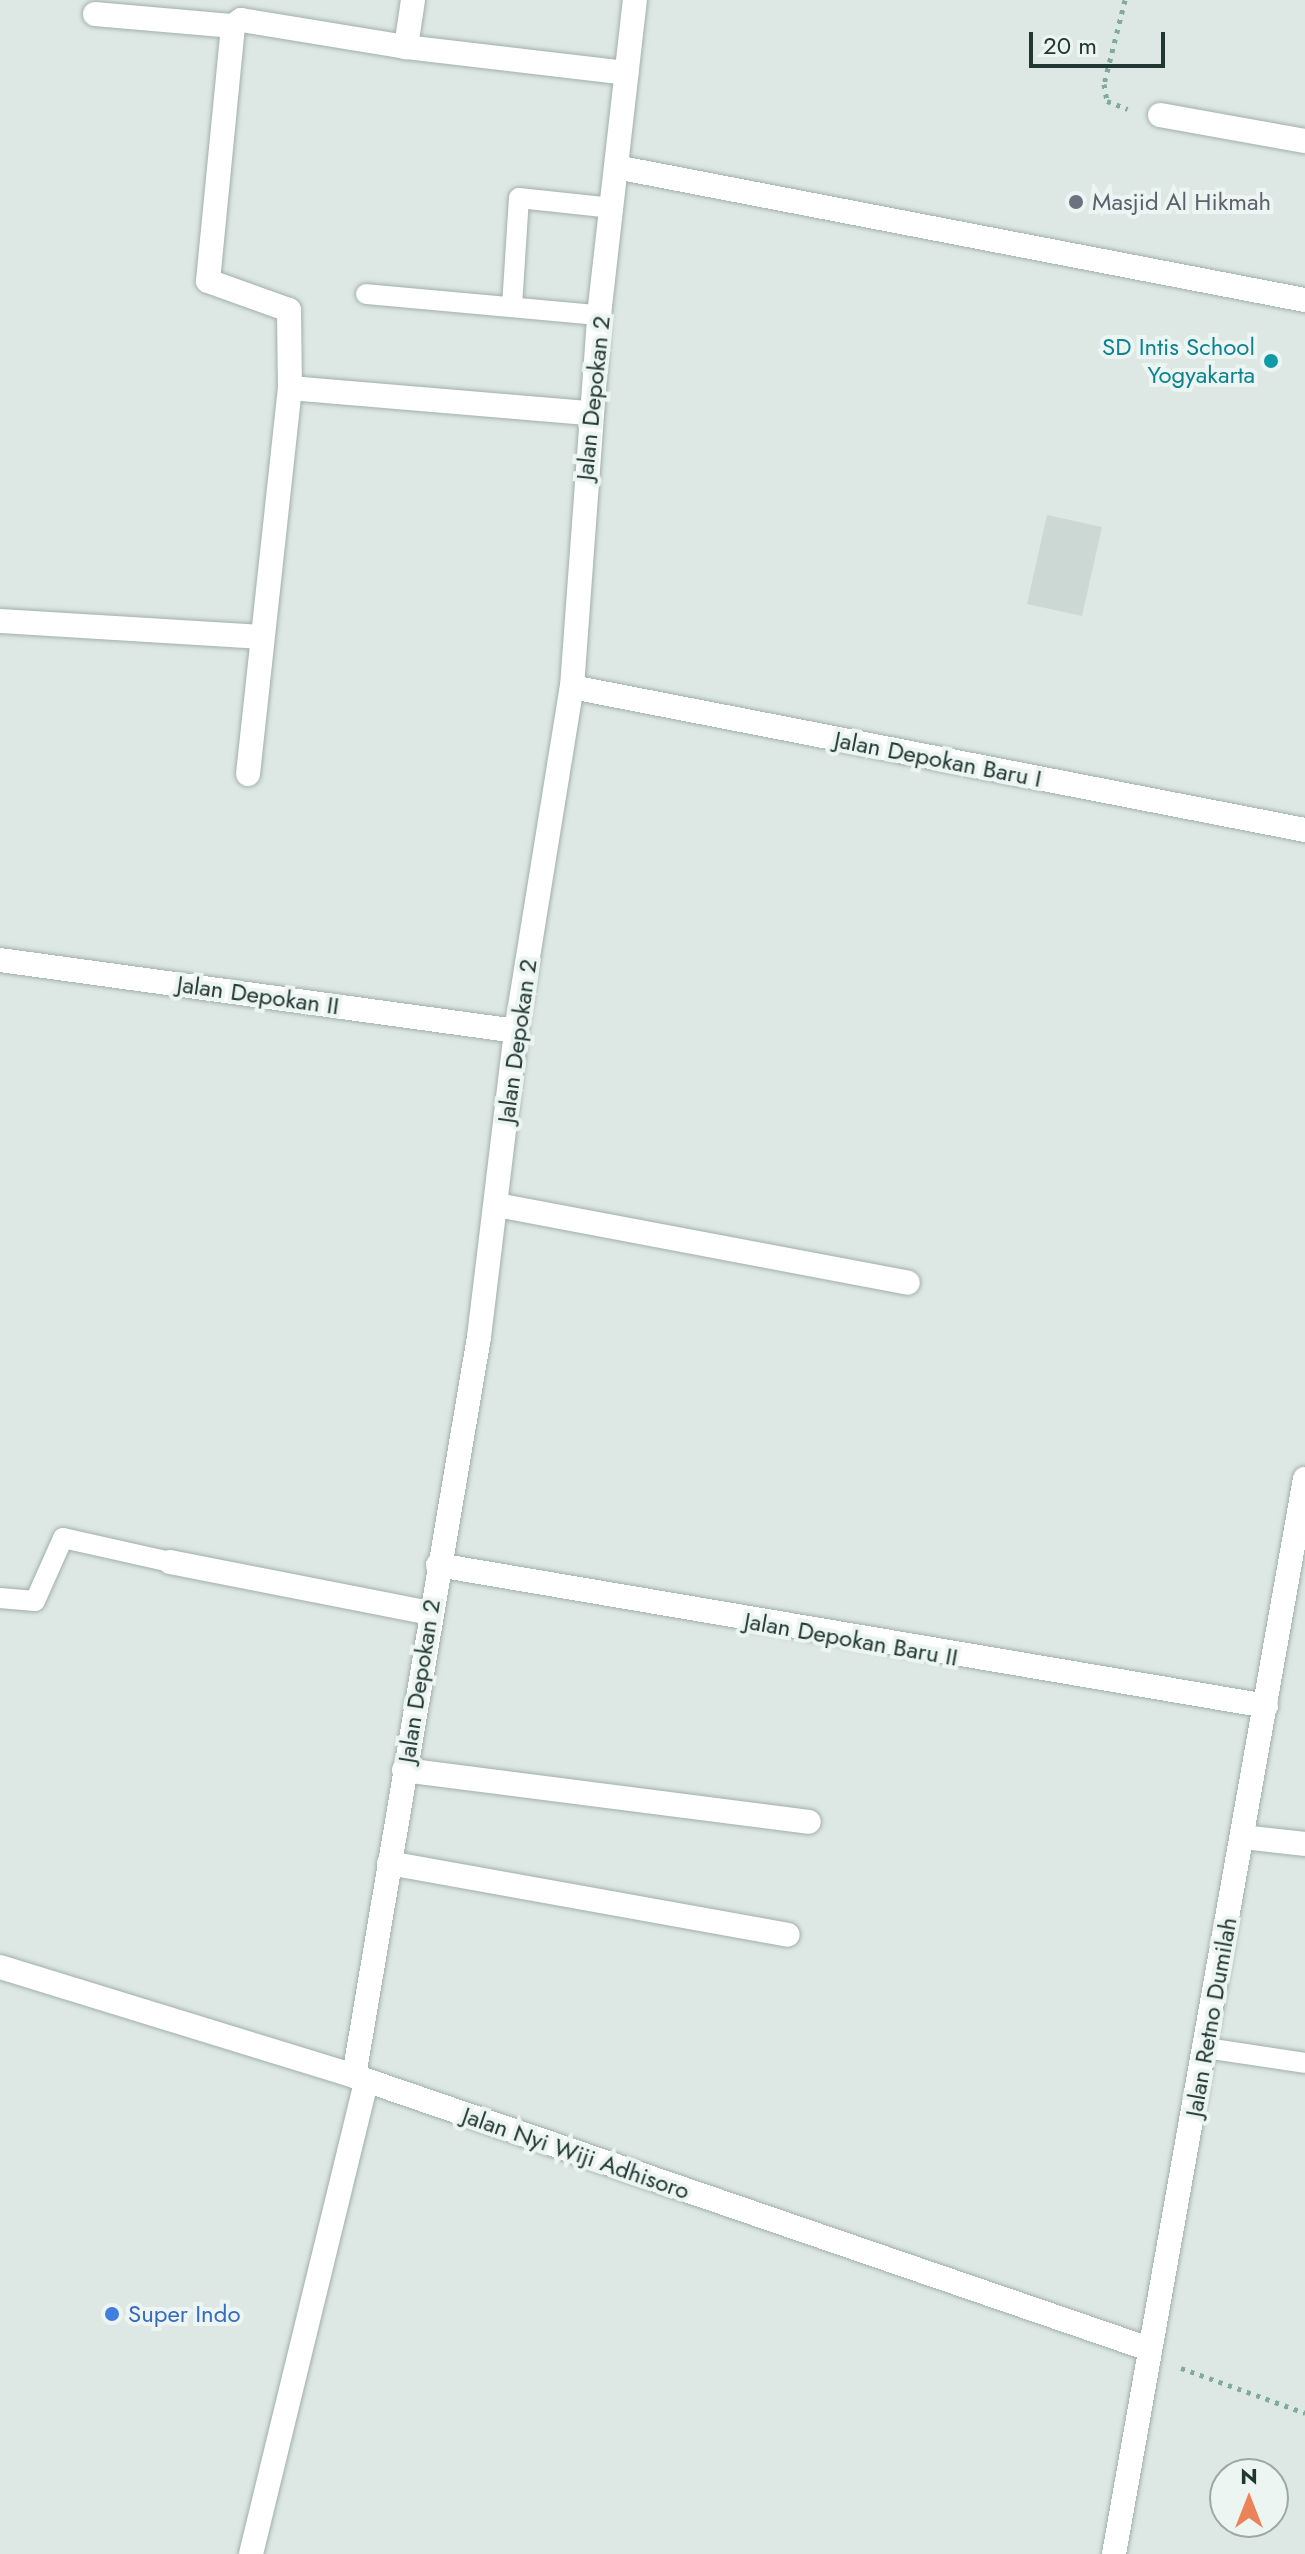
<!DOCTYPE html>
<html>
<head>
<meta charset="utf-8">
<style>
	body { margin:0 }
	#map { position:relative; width:1305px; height:2554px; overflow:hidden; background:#dde8e4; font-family:Jost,sans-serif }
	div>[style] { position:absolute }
	.built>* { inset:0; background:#ccd8d3 }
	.path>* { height:5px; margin-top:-2.5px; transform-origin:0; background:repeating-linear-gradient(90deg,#7fab9f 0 4px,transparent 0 10px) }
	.roads { filter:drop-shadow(0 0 2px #a1afab) drop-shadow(0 0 2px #a1afab) }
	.lane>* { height:20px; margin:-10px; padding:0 10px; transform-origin:10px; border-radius:10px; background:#fff }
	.street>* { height:24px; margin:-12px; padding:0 12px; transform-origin:12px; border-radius:12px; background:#fff }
	.dots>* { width:22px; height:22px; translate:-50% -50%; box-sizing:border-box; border:4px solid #edf5f2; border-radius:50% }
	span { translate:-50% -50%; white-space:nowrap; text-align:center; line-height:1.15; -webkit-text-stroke:8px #edf5f2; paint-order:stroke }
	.worship-label { font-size:24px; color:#5b616d }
	.left { translate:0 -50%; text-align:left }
	.culture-label { font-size:24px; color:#0d838f }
	.right { translate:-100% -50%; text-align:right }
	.street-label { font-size:24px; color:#203732 }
	.shop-label { font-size:24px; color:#366cbe }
	.north { position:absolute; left:1209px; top:2458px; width:80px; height:80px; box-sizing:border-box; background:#edf5f2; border:2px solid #9ba9a5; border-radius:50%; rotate:0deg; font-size:22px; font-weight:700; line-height:32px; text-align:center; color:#203732 }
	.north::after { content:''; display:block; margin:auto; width:28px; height:36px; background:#eb8359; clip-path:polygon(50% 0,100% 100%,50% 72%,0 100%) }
	.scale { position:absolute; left:1029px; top:32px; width:136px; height:36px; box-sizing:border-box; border:4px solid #203732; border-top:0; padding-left:10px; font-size:24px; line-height:28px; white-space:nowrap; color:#203732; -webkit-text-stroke:6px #edf5f2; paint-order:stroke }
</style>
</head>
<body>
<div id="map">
	<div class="built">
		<i style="clip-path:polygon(1047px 515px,1102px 527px,1082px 616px,1027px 604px)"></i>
	</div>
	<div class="path">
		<i style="left:1125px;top:0;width:87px;rotate:104deg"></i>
		<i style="left:1104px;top:84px;width:17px;rotate:80deg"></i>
		<i style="left:1107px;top:101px;width:22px;rotate:21deg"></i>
		<i style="left:1181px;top:2368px;width:132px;rotate:19.9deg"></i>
	</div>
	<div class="roads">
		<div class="lane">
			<i style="left:366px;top:294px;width:234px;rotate:5.2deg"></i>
			<i style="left:512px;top:306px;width:108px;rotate:-86.3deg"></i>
			<i style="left:519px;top:198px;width:94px;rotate:6.1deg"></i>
			<i style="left:0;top:1598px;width:35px;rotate:5deg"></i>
			<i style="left:35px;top:1601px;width:69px;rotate:-66deg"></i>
			<i style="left:63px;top:1538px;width:110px;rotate:12.6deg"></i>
			<i style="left:1206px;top:2048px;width:100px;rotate:8.6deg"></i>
		</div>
		<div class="street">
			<i style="left:413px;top:0;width:48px;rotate:98.5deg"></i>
			<i style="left:406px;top:47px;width:167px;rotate:-170.7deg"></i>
			<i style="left:241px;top:20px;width:10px;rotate:143deg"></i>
			<i style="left:233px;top:26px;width:256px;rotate:95.6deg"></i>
			<i style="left:208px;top:281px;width:86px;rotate:19.7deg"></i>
			<i style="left:289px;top:310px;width:78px;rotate:89.3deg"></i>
			<i style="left:290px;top:388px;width:301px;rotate:4.8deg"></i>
			<i style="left:95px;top:14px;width:139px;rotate:5deg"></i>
			<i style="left:406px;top:47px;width:222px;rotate:6.7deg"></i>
			<i style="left:1160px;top:115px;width:147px;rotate:10.2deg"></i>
			<i style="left:616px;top:167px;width:702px;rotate:10.93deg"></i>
			<i style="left:0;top:621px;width:259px;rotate:3.5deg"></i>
			<i style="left:572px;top:687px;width:747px;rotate:11.04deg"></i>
			<i style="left:248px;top:774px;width:388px;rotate:-83.8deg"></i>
			<i style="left:0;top:960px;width:521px;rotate:7.83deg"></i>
			<i style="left:497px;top:1205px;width:418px;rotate:10.7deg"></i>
			<i style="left:170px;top:1562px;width:265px;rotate:11.1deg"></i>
			<i style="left:438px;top:1565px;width:840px;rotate:9.66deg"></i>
			<i style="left:404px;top:1770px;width:408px;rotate:7.3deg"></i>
			<i style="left:1242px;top:1837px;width:63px;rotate:6.3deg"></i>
			<i style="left:389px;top:1863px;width:405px;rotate:10.2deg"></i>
			<i style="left:0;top:1967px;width:370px;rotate:17.1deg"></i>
			<i style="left:354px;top:2076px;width:841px;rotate:18.95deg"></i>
			<i style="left:354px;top:2076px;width:749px;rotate:-80.4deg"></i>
			<i style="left:479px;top:1337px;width:308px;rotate:-83.1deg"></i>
			<i style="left:516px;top:1031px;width:349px;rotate:-80.8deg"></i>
			<i style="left:572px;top:687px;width:373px;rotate:-85.8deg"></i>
			<i style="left:599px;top:315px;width:317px;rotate:-83.5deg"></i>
			<i style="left:251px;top:2554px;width:487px;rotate:-76.3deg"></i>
			<i style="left:1114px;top:2554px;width:1092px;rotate:-79.93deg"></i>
		</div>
	</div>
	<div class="dots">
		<i style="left:1076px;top:202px;background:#6b7280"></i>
		<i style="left:1271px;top:361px;background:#0f9aa8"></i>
		<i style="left:112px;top:2314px;background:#3f7fe0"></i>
	</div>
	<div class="worship-label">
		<span class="left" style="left:1092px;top:202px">Masjid Al Hikmah</span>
	</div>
	<div class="culture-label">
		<span class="right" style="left:1255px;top:361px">SD Intis School<br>Yogyakarta</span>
	</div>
	<div class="street-label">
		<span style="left:593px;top:398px;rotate:-84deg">Jalan Depokan 2</span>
		<span style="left:938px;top:759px;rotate:11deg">Jalan Depokan Baru I</span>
		<span style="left:258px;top:995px;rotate:8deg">Jalan Depokan II</span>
		<span style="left:517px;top:1041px;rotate:-82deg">Jalan Depokan 2</span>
		<span style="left:851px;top:1639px;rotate:10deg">Jalan Depokan Baru II</span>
		<span style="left:419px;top:1681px;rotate:-81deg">Jalan Depokan 2</span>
		<span style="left:1211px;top:2017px;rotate:-80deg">Jalan Retno Dumilah</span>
		<span style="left:576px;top:2153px;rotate:19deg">Jalan Nyi Wiji Adhisoro</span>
	</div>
	<div class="shop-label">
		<span class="left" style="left:128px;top:2314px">Super Indo</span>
	</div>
	<div class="north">N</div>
	<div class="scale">20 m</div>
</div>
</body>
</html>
